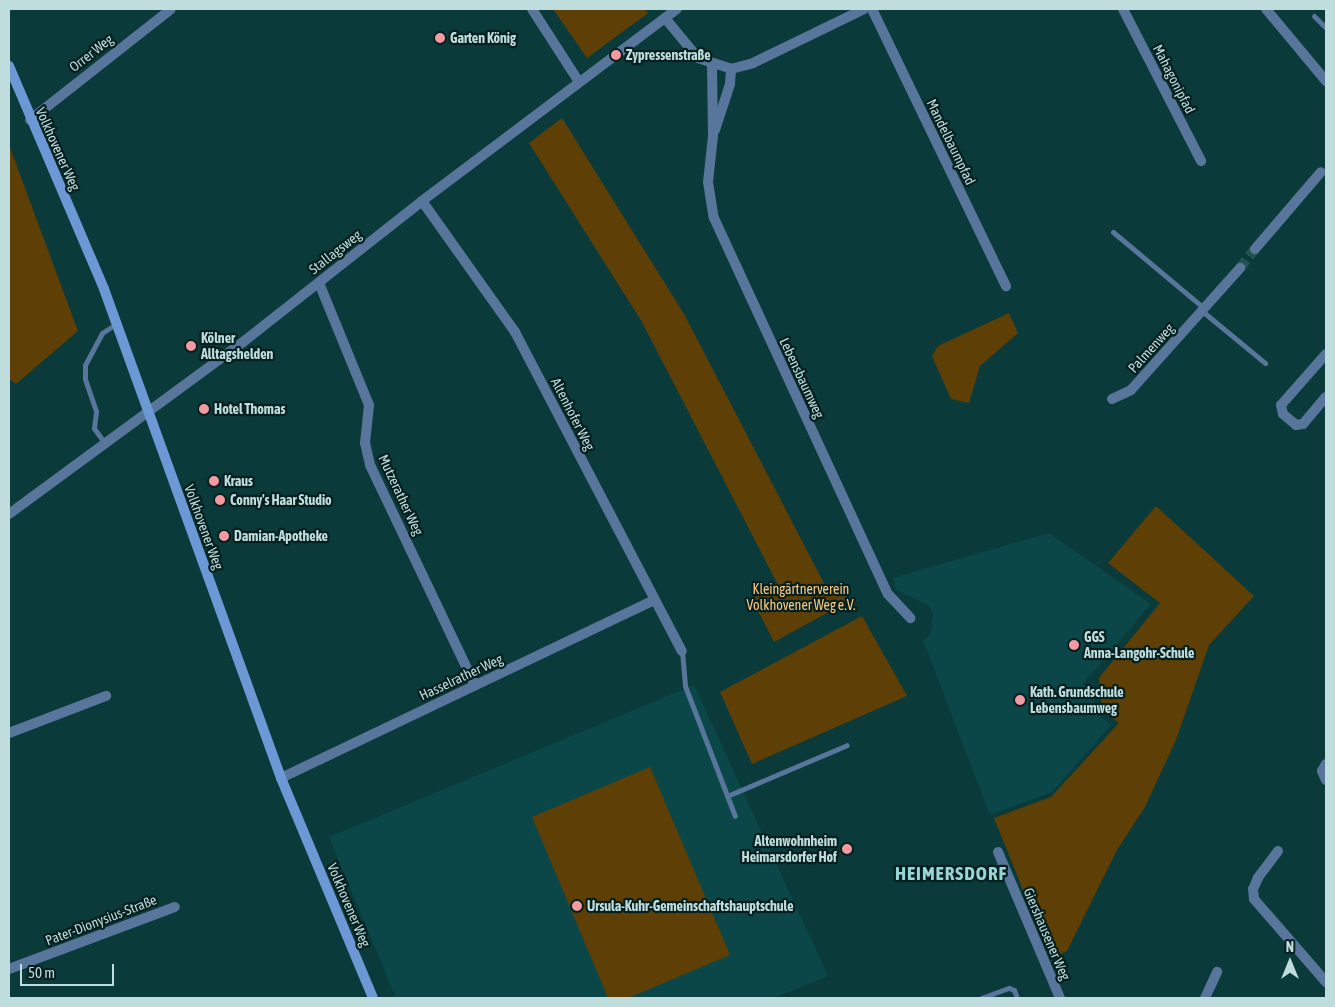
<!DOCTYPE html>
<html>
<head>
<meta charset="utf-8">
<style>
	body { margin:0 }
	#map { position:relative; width:1335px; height:1007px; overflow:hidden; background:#0b3a3b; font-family:"Asap Condensed",sans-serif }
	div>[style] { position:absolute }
	.built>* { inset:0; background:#0b4748 }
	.green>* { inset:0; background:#5e3f05 }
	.street-tunnel>* { height:10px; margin-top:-5px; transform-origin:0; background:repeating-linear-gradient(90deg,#265253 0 10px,transparent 0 15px) }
	.lane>* { height:5px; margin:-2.5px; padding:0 2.5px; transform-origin:2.5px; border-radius:2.5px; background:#58759b }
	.street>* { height:10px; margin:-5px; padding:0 5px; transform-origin:5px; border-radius:5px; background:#58759b }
	.secondary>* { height:10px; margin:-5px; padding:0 5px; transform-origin:5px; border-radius:5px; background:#6c99d6 }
	.dots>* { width:14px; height:14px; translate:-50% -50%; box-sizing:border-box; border:2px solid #061f1f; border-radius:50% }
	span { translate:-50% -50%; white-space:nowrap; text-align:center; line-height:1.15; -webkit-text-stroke:4.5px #061f1f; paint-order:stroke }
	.poi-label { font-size:14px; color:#c0dddd; font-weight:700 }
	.left { translate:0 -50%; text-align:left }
	.right { translate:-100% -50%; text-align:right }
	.street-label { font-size:14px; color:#c0dddd }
	.park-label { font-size:14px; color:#fdca80 }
	.district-label { font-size:19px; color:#99d5d5; font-weight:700; letter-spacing:1px }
	.frame { position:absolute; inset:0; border:10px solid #c0dddd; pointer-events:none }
	.north { position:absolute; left:1265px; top:937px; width:50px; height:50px; -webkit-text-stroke:4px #061f1f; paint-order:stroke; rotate:0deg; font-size:14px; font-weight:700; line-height:20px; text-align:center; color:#c0dddd }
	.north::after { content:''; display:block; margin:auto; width:18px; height:22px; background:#c0dddd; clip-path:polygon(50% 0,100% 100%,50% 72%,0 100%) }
	.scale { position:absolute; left:20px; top:964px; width:94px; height:22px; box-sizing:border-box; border:2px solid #c0dddd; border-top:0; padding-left:6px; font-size:15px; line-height:18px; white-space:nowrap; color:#c0dddd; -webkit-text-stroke:4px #061f1f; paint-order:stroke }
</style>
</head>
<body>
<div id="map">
	<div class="built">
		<i style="clip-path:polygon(1049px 533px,1151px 604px,1082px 685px,1092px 684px,1096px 713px,1111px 725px,1052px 792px,990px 815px,923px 640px,931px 633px,933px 612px,928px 605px,896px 590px,893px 578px)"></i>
		<i style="clip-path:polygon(694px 685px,828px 976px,774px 998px,396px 998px,329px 837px)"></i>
	</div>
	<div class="green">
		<i style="clip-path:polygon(553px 9px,645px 9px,648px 13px,587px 58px)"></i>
		<i style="clip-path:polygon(562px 118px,684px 314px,827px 589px,833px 594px,846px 596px,847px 599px,847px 602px,774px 642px,752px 599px,778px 585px,642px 322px,529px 143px)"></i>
		<i style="clip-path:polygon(9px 145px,78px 331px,16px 384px,9px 379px)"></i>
		<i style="clip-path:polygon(1009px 313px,1018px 333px,980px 366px,969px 403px,951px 399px,932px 356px,938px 346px)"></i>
		<i style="clip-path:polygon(1156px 506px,1254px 596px,1209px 645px,1176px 740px,1145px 807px,1117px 850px,1067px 951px,1051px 959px,994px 818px,1051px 797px,1119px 723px,1102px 709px,1099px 678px,1160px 603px,1108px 563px)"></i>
		<i style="clip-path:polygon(862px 616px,907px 696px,752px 764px,720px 692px)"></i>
		<i style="clip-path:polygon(650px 767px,730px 955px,628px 998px,608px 998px,532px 817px)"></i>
	</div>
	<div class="street-tunnel">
		<i style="left:1240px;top:268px;width:24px;rotate:-52deg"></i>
	</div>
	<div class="lane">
		<i style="left:1314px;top:16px;width:17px;rotate:45deg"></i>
		<i style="left:1113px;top:232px;width:119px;rotate:39.9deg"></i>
		<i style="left:1202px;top:311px;width:82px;rotate:39.5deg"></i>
		<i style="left:104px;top:442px;width:17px;rotate:-126deg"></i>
		<i style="left:94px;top:428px;width:17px;rotate:-83deg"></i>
		<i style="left:96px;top:411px;width:34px;rotate:-109deg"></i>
		<i style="left:85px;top:379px;width:14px;rotate:-90deg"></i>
		<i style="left:85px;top:365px;width:36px;rotate:-62deg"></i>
		<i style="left:102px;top:333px;width:17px;rotate:-33deg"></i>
		<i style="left:682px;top:651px;width:35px;rotate:85deg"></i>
		<i style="left:685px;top:686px;width:139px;rotate:69deg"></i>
		<i style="left:727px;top:796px;width:130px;rotate:-23deg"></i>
		<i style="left:981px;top:998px;width:30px;rotate:-20deg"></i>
		<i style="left:1009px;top:988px;width:5px;rotate:22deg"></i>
		<i style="left:1014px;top:990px;width:9px;rotate:69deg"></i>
	</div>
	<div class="street">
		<i style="left:532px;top:9px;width:87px;rotate:57.2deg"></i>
		<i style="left:872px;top:9px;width:308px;rotate:64.2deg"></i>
		<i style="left:1123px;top:9px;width:171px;rotate:62.8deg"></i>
		<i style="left:1266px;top:9px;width:94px;rotate:50.2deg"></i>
		<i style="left:665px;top:18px;width:52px;rotate:50.5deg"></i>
		<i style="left:698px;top:58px;width:35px;rotate:18deg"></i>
		<i style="left:731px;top:69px;width:23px;rotate:-15deg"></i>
		<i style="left:753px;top:63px;width:123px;rotate:-25.9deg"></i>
		<i style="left:712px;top:65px;width:71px;rotate:89.2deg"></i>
		<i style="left:713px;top:136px;width:46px;rotate:96.2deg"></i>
		<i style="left:708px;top:182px;width:36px;rotate:81deg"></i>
		<i style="left:714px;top:218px;width:414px;rotate:65.2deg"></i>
		<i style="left:888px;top:594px;width:33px;rotate:47deg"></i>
		<i style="left:30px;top:120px;width:179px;rotate:-38.2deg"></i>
		<i style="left:715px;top:130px;width:48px;rotate:-71.9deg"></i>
		<i style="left:730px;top:84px;width:15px;rotate:-86deg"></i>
		<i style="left:422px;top:201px;width:161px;rotate:54.6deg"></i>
		<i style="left:515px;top:332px;width:360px;rotate:62.4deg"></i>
		<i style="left:1255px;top:249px;width:101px;rotate:-49.4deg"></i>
		<i style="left:319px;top:283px;width:132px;rotate:67.7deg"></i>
		<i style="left:369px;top:405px;width:38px;rotate:96deg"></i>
		<i style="left:365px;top:443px;width:23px;rotate:77deg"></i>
		<i style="left:370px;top:465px;width:244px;rotate:64.5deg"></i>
		<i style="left:1326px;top:354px;width:68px;rotate:131.4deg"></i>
		<i style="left:1281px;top:405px;width:9px;rotate:77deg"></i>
		<i style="left:1283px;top:414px;width:17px;rotate:40deg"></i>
		<i style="left:1296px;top:425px;width:7px;rotate:-8deg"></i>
		<i style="left:1303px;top:424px;width:35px;rotate:-50deg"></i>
		<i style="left:1112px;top:399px;width:21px;rotate:-25deg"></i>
		<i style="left:1131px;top:390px;width:164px;rotate:-48.2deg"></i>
		<i style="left:9px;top:514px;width:290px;rotate:-36.3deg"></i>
		<i style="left:243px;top:342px;width:228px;rotate:-38.2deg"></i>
		<i style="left:422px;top:201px;width:319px;rotate:-37deg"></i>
		<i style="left:9px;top:733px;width:104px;rotate:-20.9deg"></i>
		<i style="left:1326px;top:764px;width:8px;rotate:120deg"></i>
		<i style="left:1322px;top:771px;width:10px;rotate:66deg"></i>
		<i style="left:281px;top:778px;width:413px;rotate:-25.5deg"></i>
		<i style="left:1278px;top:851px;width:34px;rotate:127deg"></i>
		<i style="left:1258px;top:878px;width:12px;rotate:114deg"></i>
		<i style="left:1253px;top:889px;width:10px;rotate:84deg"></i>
		<i style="left:1254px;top:899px;width:110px;rotate:49.1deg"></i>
		<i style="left:998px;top:852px;width:159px;rotate:67deg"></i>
		<i style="left:9px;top:969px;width:177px;rotate:-20.5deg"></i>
		<i style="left:1205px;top:998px;width:29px;rotate:-65deg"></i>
	</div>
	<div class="secondary">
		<i style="left:9px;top:66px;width:242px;rotate:66.9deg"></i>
		<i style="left:104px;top:289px;width:520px;rotate:70.1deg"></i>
		<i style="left:281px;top:778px;width:238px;rotate:67.3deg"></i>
	</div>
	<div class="dots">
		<i style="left:440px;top:38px;background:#f49aa0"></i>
		<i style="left:616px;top:55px;background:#f49aa0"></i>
		<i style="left:191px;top:346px;background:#f49aa0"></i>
		<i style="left:204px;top:409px;background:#f49aa0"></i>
		<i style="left:214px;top:481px;background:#f49aa0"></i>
		<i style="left:220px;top:500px;background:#f49aa0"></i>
		<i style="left:224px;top:536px;background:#f49aa0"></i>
		<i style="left:1074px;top:645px;background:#f49aa0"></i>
		<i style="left:1020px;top:700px;background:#f49aa0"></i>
		<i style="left:847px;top:849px;background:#f49aa0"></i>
		<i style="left:577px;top:906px;background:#f49aa0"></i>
	</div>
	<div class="poi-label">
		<span class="left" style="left:450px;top:38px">Garten König</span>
		<span class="left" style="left:626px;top:55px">Zypressenstraße</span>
		<span class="left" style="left:201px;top:346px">Kölner<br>Alltagshelden</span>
		<span class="left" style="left:214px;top:409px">Hotel Thomas</span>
		<span class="left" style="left:224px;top:481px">Kraus</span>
		<span class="left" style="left:230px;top:500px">Conny's Haar Studio</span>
		<span class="left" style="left:234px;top:536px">Damian-Apotheke</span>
		<span class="left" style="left:1084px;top:645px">GGS<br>Anna-Langohr-Schule</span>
		<span class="left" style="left:1030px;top:700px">Kath. Grundschule<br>Lebensbaumweg</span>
		<span class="right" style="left:837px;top:849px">Altenwohnheim<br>Heimarsdorfer Hof</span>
		<span class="left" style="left:587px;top:906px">Ursula-Kuhr-Gemeinschaftshauptschule</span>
	</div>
	<div class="street-label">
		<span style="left:91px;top:53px;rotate:-38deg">Orrer Weg</span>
		<span style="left:1174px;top:79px;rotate:63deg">Mahagonipfad</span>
		<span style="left:951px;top:142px;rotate:64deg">Mandelbaumpfad</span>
		<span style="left:58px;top:149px;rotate:66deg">Volkhovener Weg</span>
		<span style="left:335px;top:252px;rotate:-38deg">Stallagsweg</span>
		<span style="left:1151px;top:348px;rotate:-48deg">Palmenweg</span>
		<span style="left:802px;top:378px;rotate:65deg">Lebensbaumweg</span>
		<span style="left:573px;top:414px;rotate:63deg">Altenhofer Weg</span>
		<span style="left:401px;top:495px;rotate:65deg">Mutzerather Weg</span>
		<span style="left:204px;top:527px;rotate:70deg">Volkhovener Weg</span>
		<span style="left:461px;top:677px;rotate:-25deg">Hasselrather Weg</span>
		<span style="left:349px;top:905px;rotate:67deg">Volkhovener Weg</span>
		<span style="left:101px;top:920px;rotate:-21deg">Pater-Dionysius-Straße</span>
		<span style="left:1047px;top:934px;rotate:67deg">Giershausener Weg</span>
	</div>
	<div class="park-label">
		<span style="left:801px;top:597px">Kleingärtnerverein<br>Volkhovener Weg e.V.</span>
	</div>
	<div class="district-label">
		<span style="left:951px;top:874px">HEIMERSDORF</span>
	</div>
	<div class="frame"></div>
	<div class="north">N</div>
	<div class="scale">50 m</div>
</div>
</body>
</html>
